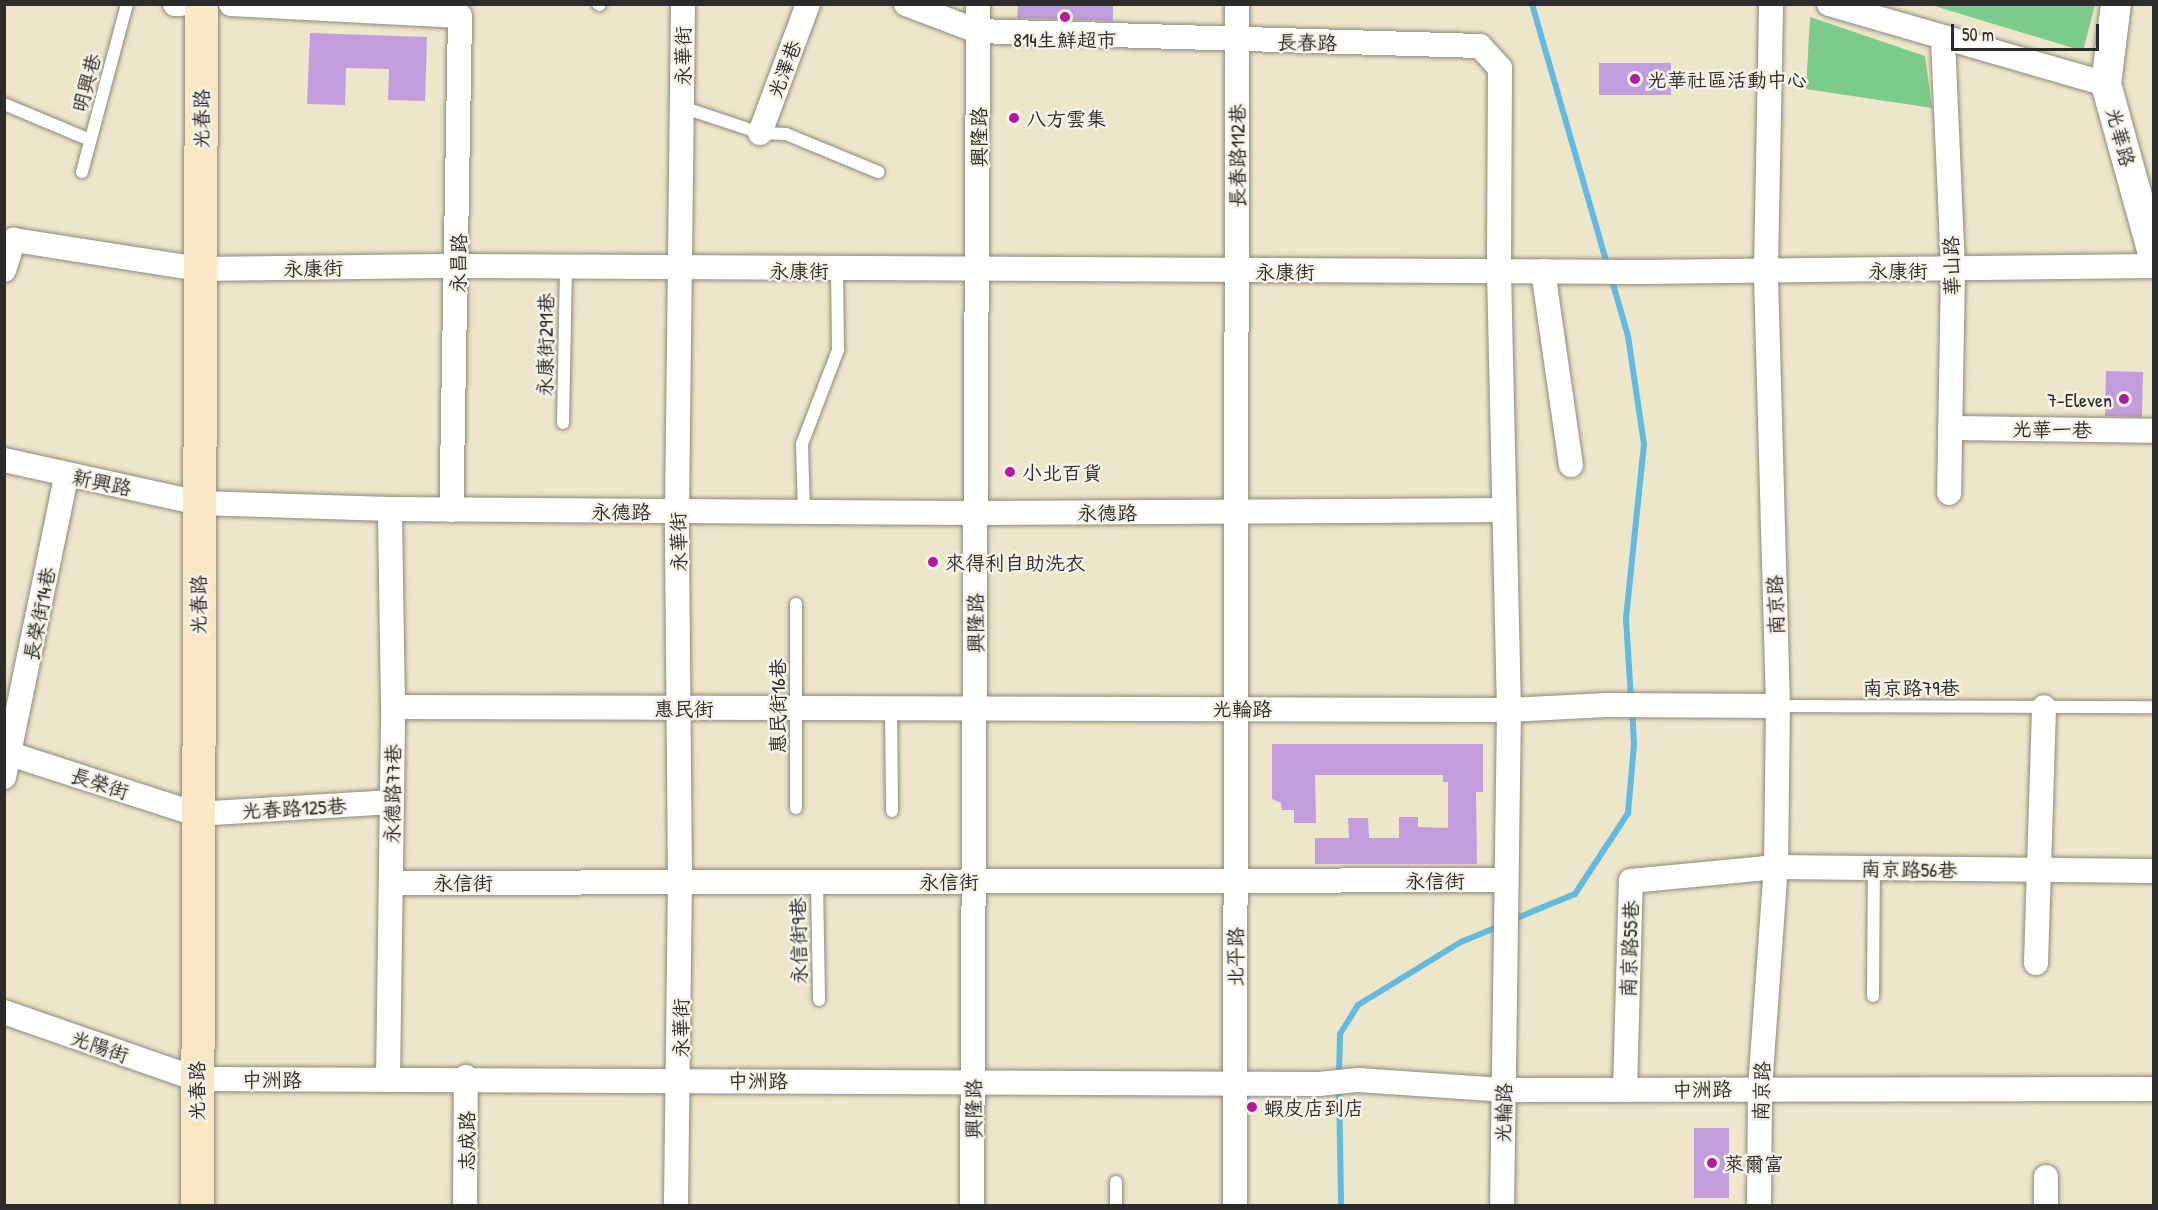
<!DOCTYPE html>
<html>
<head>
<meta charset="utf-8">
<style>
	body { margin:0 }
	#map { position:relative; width:2158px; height:1210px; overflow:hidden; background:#eee6cb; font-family:"Patrick Hand","LXGW WenKai TC",sans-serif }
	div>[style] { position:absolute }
	.green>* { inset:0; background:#7ccb8b }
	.stream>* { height:6px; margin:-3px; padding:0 3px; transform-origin:3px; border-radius:3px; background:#63bae0 }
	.building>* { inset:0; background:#c29dde }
	.roads { filter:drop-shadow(0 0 2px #8c887b) drop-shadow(0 0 2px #8c887b) }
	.service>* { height:12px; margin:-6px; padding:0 6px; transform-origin:6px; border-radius:6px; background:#fff }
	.minor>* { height:24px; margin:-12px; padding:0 12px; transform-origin:12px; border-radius:12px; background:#fff }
	.tertiary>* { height:30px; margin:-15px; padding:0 15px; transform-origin:15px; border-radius:15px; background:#fff }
	.secondary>* { height:33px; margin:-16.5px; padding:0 16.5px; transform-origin:16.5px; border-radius:16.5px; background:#f9e7c3 }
	.dots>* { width:16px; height:16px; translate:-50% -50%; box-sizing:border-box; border:3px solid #f7f3e8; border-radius:50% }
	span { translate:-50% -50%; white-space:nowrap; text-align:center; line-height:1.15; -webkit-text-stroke:5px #f7f3e8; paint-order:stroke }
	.poi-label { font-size:20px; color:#2b2b2b }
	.left { translate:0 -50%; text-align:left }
	.right { translate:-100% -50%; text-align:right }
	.street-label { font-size:20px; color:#2b2b2b }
	.frame { position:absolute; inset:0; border:6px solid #2b2b2b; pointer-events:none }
	.scale { position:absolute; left:1951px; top:24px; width:148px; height:27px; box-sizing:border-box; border:3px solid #2b2b2b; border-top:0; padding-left:8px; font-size:18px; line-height:21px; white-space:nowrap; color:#2b2b2b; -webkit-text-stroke:4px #f7f3e8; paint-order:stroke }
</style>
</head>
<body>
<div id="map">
	<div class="green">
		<i style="clip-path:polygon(1931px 5px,2095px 5px,2083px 51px)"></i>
		<i style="clip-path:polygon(1810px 17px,1925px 56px,1932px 108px,1806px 89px)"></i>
	</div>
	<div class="stream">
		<i style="left:1532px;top:4px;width:274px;rotate:73.9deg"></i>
		<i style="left:1611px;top:277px;width:61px;rotate:73.9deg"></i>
		<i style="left:1628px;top:336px;width:109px;rotate:81.6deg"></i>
		<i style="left:1644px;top:444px;width:176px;rotate:95.9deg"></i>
		<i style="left:1626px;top:619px;width:80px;rotate:86.4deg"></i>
		<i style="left:1512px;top:920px;width:68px;rotate:-22.4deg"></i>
		<i style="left:1575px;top:894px;width:97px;rotate:-56.8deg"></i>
		<i style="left:1628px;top:813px;width:69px;rotate:-85deg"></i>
		<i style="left:1634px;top:744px;width:34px;rotate:-93deg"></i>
		<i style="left:1339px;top:1076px;width:42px;rotate:-88.6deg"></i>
		<i style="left:1340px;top:1034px;width:34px;rotate:-58deg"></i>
		<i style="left:1358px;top:1005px;width:121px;rotate:-31.5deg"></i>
		<i style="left:1461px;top:942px;width:42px;rotate:-22.3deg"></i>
		<i style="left:1339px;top:1086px;width:120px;rotate:89deg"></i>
	</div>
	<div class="building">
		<i style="clip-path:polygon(1018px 4px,1113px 4px,1113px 21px,1017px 18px)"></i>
		<i style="clip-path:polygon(310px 33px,427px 37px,425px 101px,388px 100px,389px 69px,346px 68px,345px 105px,307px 104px)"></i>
		<i style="clip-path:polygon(1599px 63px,1671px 63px,1671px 95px,1599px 95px)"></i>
		<i style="clip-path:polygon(2106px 371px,2143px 372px,2142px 417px,2105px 416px)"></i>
		<i style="clip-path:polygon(1272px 744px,1483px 744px,1483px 792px,1476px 792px,1477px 864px,1315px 864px,1315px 838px,1349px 838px,1348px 818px,1368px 818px,1369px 838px,1399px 838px,1399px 817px,1418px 817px,1418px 827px,1448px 828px,1448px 782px,1443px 782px,1443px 775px,1315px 775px,1316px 823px,1294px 823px,1294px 810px,1282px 810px,1281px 803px,1272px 799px)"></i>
		<i style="clip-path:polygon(1694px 1128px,1729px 1128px,1729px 1198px,1694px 1198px)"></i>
	</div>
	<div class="roads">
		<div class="service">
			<i style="left:598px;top:4px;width:2px;rotate:27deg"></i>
			<i style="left:4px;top:104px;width:93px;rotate:22.7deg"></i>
			<i style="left:682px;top:107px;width:82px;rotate:18.4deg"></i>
			<i style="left:760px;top:133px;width:26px;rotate:2deg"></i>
			<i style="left:786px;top:134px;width:100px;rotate:22.4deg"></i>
			<i style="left:82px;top:172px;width:174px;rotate:-75deg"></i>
			<i style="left:563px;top:423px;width:155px;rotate:-88.9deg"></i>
			<i style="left:804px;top:512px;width:68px;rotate:-91.7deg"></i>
			<i style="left:802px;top:444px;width:101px;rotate:-69deg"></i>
			<i style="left:838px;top:350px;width:80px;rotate:-90.7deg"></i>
			<i style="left:796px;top:604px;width:204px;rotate:90deg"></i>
			<i style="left:1778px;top:706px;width:376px;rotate:0.2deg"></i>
			<i style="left:891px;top:708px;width:103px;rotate:89.4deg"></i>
			<i style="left:817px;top:882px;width:118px;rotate:89deg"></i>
			<i style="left:1873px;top:996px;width:128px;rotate:-89.6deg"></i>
			<i style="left:1116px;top:1182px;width:24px;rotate:90deg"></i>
		</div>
		<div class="minor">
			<i style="left:175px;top:4px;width:5px"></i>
			<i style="left:231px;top:4px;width:229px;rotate:3deg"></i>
			<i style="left:460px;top:16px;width:494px;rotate:91deg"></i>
			<i style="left:906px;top:4px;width:76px;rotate:20.8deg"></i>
			<i style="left:977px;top:31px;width:503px;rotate:1.71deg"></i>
			<i style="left:1480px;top:46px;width:30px;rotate:48deg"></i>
			<i style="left:1500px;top:68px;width:203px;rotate:90.3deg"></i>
			<i style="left:1499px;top:271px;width:439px;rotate:88.7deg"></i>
			<i style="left:1509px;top:710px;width:496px;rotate:90.8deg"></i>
			<i style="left:1829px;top:4px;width:288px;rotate:16.1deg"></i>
			<i style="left:1943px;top:40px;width:230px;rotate:87.5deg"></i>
			<i style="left:1953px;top:270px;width:223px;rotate:91deg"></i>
			<i style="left:760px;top:133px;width:138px;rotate:-69.6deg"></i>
			<i style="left:4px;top:270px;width:32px;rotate:-72deg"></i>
			<i style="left:14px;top:240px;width:188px;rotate:8.9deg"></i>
			<i style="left:200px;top:269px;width:259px;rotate:-0.7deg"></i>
			<i style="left:459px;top:266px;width:1183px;rotate:0.29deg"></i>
			<i style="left:1642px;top:272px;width:512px;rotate:-0.67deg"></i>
			<i style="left:1543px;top:271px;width:196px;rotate:81.8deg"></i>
			<i style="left:1950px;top:428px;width:204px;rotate:0.8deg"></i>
			<i style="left:4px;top:460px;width:200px;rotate:12.4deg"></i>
			<i style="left:199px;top:503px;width:191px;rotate:1.8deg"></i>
			<i style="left:390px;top:509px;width:584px;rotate:0.39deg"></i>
			<i style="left:974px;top:513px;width:530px;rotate:-0.32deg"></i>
			<i style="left:393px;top:707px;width:1116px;rotate:0.15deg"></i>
			<i style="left:1509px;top:710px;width:98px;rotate:-2.9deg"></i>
			<i style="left:1607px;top:705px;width:171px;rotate:0.3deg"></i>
			<i style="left:4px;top:752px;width:202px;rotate:17.9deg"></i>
			<i style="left:196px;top:814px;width:196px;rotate:-3.5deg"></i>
			<i style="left:4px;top:777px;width:309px;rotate:-78.3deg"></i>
			<i style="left:391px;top:883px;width:1115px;rotate:-0.15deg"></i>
			<i style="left:2036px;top:963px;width:256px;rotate:-88.2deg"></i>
			<i style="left:4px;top:1012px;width:203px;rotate:19.2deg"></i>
			<i style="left:196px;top:1079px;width:1123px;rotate:0.26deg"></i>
			<i style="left:1319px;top:1084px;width:39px;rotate:-6deg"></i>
			<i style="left:1358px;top:1080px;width:145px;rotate:3.9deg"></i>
			<i style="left:1503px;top:1090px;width:651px;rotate:-0.09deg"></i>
			<i style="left:388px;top:1080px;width:373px;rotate:-89.2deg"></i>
			<i style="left:393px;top:707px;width:198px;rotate:-90.9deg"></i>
			<i style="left:1625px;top:1090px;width:209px;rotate:-88.4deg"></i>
			<i style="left:1631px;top:881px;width:146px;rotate:-5.5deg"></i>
			<i style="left:1776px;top:867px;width:378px;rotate:0.6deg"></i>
			<i style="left:2046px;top:1177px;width:29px;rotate:90deg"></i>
			<i style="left:465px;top:1206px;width:129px;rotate:-89.6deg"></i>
			<i style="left:676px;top:1206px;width:324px;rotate:-89.3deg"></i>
			<i style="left:680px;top:882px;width:371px;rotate:-90.5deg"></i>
			<i style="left:677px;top:511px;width:507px;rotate:-89.32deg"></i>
			<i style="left:972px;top:1206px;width:1202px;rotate:-89.71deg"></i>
			<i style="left:1235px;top:1206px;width:1202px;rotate:-89.9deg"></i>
			<i style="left:1759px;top:1206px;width:118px;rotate:-89.5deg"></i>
			<i style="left:1760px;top:1088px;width:222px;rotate:-85.9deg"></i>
			<i style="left:1776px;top:867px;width:161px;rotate:-89.3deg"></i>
			<i style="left:1778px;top:706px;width:437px;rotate:-91.6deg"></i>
			<i style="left:1766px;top:269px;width:265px;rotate:-88.9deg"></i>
		</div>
		<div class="tertiary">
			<i style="left:2116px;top:4px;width:81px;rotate:97.1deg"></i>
			<i style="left:2106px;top:84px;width:180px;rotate:74.5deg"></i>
		</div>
		<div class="secondary">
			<i style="left:197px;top:1206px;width:1202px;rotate:-89.81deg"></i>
		</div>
	</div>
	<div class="dots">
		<i style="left:1065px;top:17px;background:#b5179e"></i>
		<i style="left:1635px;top:79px;background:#b5179e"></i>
		<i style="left:1014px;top:118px;background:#b5179e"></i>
		<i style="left:2124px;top:399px;background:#b5179e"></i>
		<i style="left:1010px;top:472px;background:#b5179e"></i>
		<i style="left:933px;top:562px;background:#b5179e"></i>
		<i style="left:1252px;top:1107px;background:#b5179e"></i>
		<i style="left:1712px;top:1163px;background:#b5179e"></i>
	</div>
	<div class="poi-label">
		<span style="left:1065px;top:39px">814生鮮超市</span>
		<span class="left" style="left:1647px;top:79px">光華社區活動中心</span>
		<span class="left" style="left:1026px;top:118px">八方雲集</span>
		<span class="right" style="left:2112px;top:399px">7-Eleven</span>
		<span class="left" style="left:1022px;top:472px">小北百貨</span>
		<span class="left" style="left:945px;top:562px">來得利自助洗衣</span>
		<span class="left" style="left:1264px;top:1107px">蝦皮店到店</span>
		<span class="left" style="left:1724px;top:1163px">萊爾富</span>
	</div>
	<div class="street-label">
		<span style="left:1307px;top:42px;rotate:1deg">長春路</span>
		<span style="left:682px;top:56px;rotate:-90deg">永華街</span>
		<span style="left:784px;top:69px;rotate:-69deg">光澤巷</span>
		<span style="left:86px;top:83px;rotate:-75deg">明興巷</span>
		<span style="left:201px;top:119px;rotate:-90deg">光春路</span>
		<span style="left:978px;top:137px;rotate:-90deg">興隆路</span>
		<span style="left:2121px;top:137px;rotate:75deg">光華路</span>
		<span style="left:1237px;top:156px;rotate:-90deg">長春路112巷</span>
		<span style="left:458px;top:263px;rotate:-89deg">永昌路</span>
		<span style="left:1951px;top:266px;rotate:-91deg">華山路</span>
		<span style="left:313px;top:268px;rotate:-1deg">永康街</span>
		<span style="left:799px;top:270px">永康街</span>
		<span style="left:1898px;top:270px">永康街</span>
		<span style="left:1285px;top:271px">永康街</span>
		<span style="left:545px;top:345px;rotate:-89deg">永康街291巷</span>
		<span style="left:2052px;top:429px;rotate:1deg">光華一巷</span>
		<span style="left:102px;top:482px;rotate:12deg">新興路</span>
		<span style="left:621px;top:511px">永德路</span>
		<span style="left:1107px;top:512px">永德路</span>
		<span style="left:678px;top:542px;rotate:-91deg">永華街</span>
		<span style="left:198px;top:605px;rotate:-90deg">光春路</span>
		<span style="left:1775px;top:605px;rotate:-92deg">南京路</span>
		<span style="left:39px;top:614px;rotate:-79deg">長榮街14巷</span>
		<span style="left:975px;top:623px;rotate:-90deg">興隆路</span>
		<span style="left:1911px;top:687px">南京路79巷</span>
		<span style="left:777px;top:706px;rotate:-90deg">惠民街16巷</span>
		<span style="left:684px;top:708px">惠民街</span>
		<span style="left:1242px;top:708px">光輪路</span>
		<span style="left:100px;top:783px;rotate:18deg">長榮街</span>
		<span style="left:392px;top:794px;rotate:-89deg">永德路77巷</span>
		<span style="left:294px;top:808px;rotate:-3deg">光春路125巷</span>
		<span style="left:1909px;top:869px;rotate:1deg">南京路56巷</span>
		<span style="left:1435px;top:880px">永信街</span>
		<span style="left:949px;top:881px">永信街</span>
		<span style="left:463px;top:882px">永信街</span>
		<span style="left:798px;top:941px;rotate:-91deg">永信街9巷</span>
		<span style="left:1629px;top:949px;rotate:-88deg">南京路55巷</span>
		<span style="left:1235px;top:957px;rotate:-90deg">北平路</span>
		<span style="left:680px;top:1028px;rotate:-90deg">永華街</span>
		<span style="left:100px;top:1046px;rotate:19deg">光陽街</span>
		<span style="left:272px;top:1079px">中洲路</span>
		<span style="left:758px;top:1080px">中洲路</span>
		<span style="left:1702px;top:1089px;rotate:-1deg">中洲路</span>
		<span style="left:196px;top:1091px;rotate:-90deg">光春路</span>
		<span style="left:1761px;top:1091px;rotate:-88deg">南京路</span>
		<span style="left:973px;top:1109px;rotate:-90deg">興隆路</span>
		<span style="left:1503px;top:1113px;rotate:-89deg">光輪路</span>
		<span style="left:466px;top:1141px;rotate:-90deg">志成路</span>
	</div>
	<div class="frame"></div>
	<div class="scale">50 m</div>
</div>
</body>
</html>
